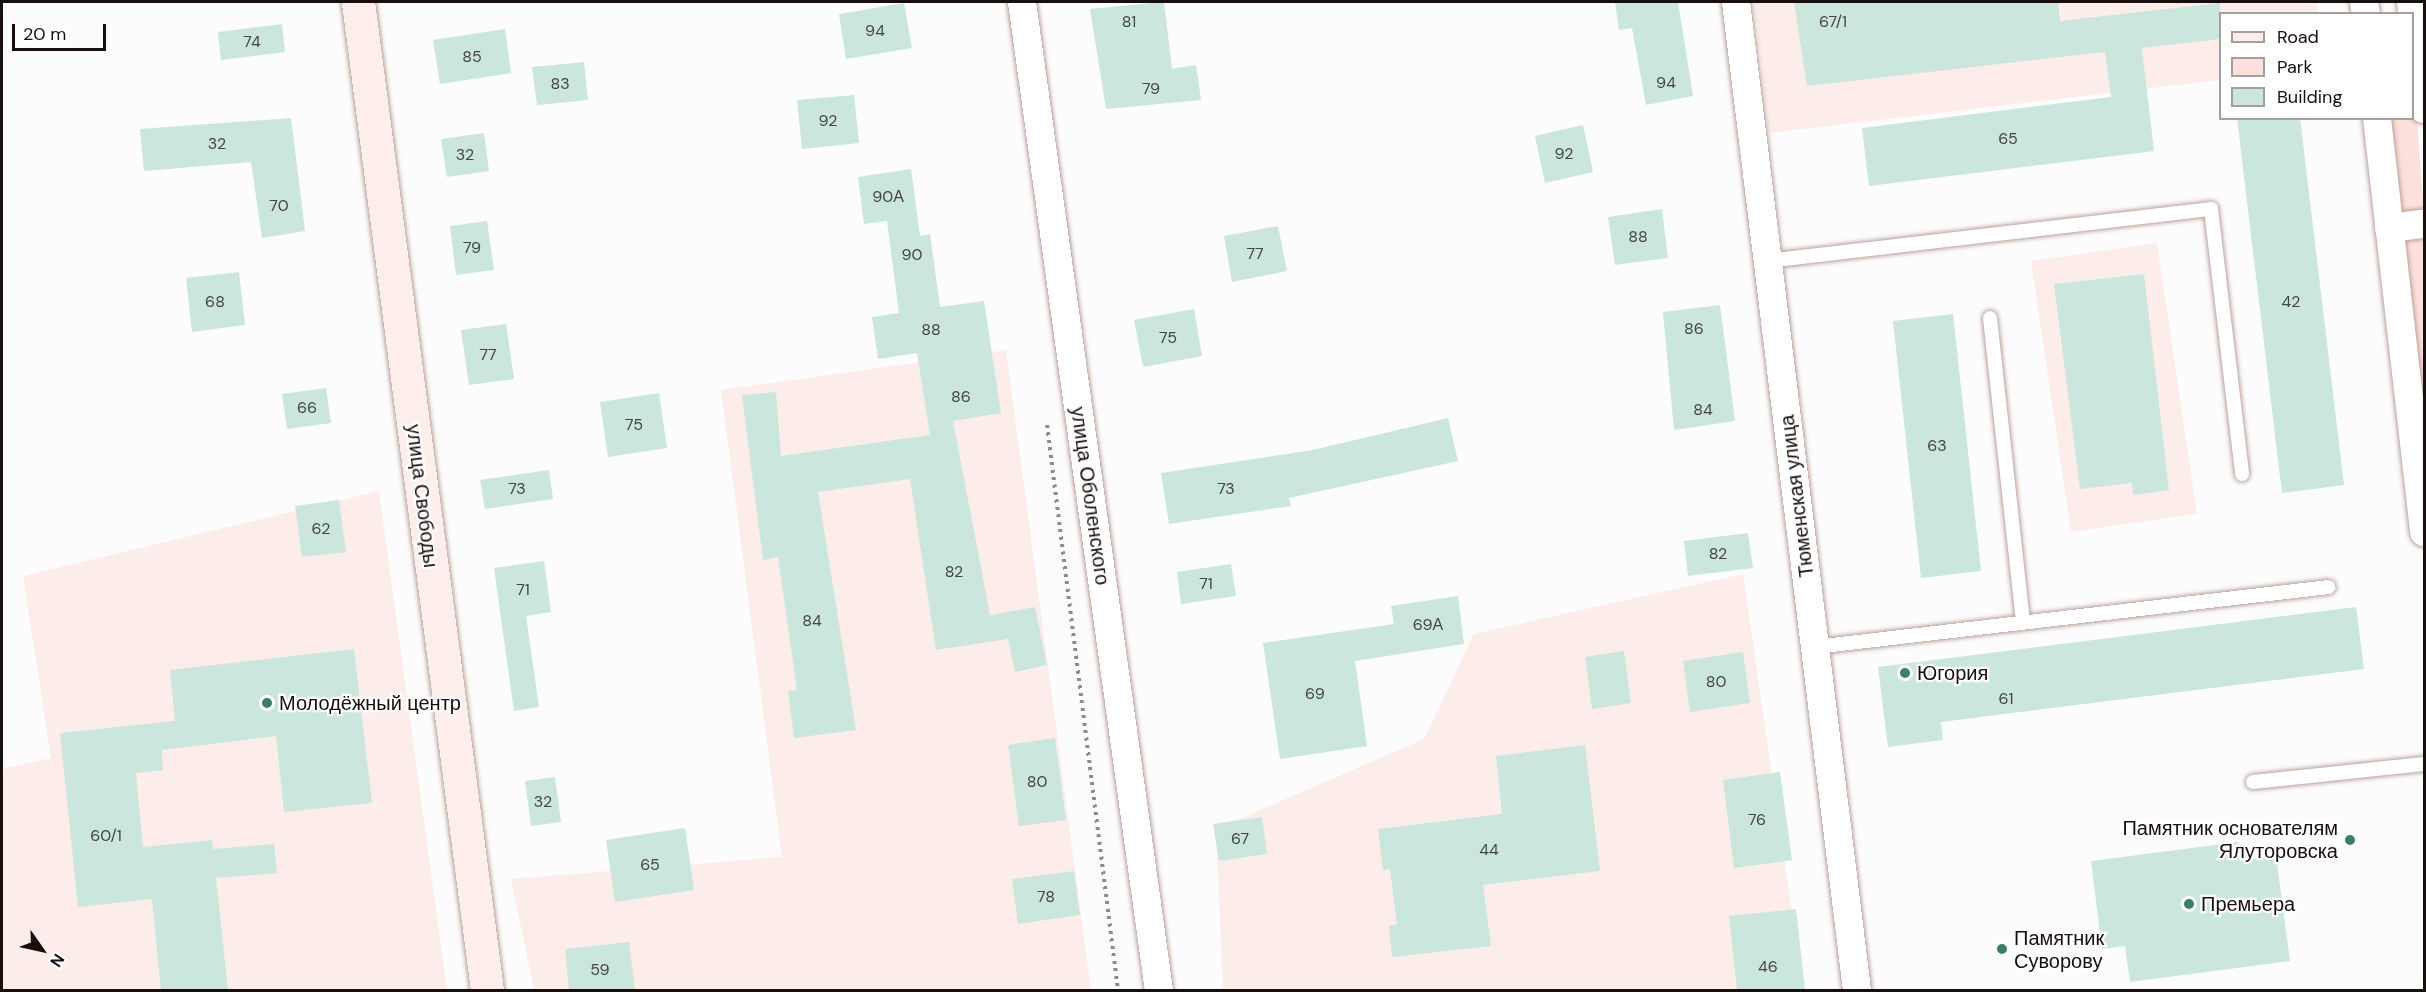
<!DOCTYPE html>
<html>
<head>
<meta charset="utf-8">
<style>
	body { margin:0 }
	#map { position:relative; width:2426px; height:992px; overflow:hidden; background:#fbfcfb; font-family:"DM Sans",sans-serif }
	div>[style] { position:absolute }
	.built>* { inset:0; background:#fdedea }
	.green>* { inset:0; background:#fce0db }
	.building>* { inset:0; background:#cae6dd }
	.path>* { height:4px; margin-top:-2px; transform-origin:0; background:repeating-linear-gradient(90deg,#8e8a89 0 3px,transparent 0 7.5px) }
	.roads { filter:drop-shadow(0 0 2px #bba19b) drop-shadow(0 0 2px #bba19b) }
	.lane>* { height:14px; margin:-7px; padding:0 7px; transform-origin:7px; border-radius:7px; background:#fff }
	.street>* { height:28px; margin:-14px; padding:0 14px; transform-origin:14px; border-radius:14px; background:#fff }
	.secondary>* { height:33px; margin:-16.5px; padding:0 16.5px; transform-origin:16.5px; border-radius:16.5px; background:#fdeeec }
	.dots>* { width:16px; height:16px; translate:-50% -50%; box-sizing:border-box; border:3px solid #fff; border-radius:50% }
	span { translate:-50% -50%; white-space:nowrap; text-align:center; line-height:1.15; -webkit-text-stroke:4.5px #fff; paint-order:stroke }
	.number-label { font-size:16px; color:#444441 }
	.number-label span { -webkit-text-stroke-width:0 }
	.street-label { font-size:20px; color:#180e0d }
	.poi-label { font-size:20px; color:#180e0d }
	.left { translate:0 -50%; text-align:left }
	.right { translate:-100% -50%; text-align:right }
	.frame { position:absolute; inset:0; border:3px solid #180e0d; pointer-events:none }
	.legend { position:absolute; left:2219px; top:12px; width:195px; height:108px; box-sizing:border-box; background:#fff; border:2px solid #a39f9e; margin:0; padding:8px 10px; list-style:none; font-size:18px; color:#180e0d }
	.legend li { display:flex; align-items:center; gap:12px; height:30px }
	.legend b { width:30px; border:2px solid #a39f9e }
	.north { position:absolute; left:12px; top:920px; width:60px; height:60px; -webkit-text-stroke:4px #fff; paint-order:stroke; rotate:124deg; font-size:16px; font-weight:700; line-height:24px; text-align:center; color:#180e0d }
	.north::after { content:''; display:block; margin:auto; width:21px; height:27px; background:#180e0d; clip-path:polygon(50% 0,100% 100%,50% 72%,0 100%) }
	.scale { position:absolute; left:12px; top:24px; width:94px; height:27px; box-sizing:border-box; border:3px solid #180e0d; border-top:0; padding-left:8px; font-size:18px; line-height:21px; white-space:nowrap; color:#180e0d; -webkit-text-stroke:4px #fff; paint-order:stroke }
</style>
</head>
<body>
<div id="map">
	<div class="built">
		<i style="clip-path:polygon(1754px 2px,2317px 2px,2318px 13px,2220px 14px,2220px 80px,1769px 133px)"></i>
		<i style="clip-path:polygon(2157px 243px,2197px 514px,2071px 532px,2031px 261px)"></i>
		<i style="clip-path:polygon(1006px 350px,1091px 990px,534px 990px,511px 879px,782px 857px,721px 390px)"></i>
		<i style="clip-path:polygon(379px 491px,447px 990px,2px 990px,2px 769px,51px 758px,23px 576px)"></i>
		<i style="clip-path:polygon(1743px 574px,1803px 990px,1223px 990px,1216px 829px,1424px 739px,1474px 634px)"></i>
	</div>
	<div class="green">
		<i style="clip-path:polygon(2413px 65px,2424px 216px,2395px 219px,2385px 119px,2412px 118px)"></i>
		<i style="clip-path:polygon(2424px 231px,2424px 461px,2399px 234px)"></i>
	</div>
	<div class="building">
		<i style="clip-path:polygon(1164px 2px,1172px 69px,1196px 65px,1201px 100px,1106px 109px,1090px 9px)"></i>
		<i style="clip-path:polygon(1615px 2px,1678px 2px,1693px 96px,1646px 105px,1632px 28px,1619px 30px)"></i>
		<i style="clip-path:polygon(1794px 2px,2058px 2px,2060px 21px,2220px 3px,2220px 39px,2142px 48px,2154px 151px,1869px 186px,1862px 128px,2111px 97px,2105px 52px,1807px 86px)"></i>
		<i style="clip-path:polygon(904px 3px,912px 48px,846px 59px,839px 14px)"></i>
		<i style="clip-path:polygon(282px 24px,285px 52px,221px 60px,218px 32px)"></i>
		<i style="clip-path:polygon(505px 29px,511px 73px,440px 84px,433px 40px)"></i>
		<i style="clip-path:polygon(584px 62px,588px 100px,537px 105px,532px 67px)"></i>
		<i style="clip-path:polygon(854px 95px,859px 143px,802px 149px,797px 100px)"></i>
		<i style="clip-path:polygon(291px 118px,305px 231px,262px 238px,251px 162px,144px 171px,140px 129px)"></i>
		<i style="clip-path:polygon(2237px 118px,2300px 118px,2344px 485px,2282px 493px)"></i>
		<i style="clip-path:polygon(1583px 125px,1593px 172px,1545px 183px,1535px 136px)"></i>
		<i style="clip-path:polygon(484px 133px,489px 171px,447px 177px,441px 139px)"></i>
		<i style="clip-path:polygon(911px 169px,920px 236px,930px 234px,940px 307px,984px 301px,1001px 413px,953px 421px,990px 615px,1035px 607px,1047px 665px,1015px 672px,1008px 639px,936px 650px,910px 479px,818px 492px,856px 730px,794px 738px,788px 691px,797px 690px,778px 557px,763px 560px,742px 395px,776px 392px,781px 456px,930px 435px,917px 353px,878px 359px,872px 317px,899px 313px,887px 221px,864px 224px,858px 177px)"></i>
		<i style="clip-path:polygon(1662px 209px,1668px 258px,1615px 265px,1608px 217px)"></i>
		<i style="clip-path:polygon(487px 221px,494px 270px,456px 275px,450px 226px)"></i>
		<i style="clip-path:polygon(1278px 226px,1287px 271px,1232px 282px,1224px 236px)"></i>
		<i style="clip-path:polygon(239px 272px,245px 325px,192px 332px,186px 278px)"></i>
		<i style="clip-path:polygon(2144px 274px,2169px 490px,2133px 495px,2132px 483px,2080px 489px,2054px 284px)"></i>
		<i style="clip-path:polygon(1720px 305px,1735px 421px,1674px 430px,1663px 312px)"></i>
		<i style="clip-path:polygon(1194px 309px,1202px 356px,1143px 367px,1134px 320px)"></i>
		<i style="clip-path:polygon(1953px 314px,1981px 571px,1921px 578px,1893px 321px)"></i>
		<i style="clip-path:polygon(506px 324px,514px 379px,469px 385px,461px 330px)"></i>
		<i style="clip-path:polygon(326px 388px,331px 423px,287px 429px,282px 394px)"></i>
		<i style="clip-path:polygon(659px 393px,667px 448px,608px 457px,600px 402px)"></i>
		<i style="clip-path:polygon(1448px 418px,1458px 461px,1289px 498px,1291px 506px,1169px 524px,1161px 473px,1313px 450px)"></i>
		<i style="clip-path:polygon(549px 470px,553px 499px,485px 509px,480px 480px)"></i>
		<i style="clip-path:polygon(339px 500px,346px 552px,302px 557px,295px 506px)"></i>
		<i style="clip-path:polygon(1748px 533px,1753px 568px,1688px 576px,1684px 541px)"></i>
		<i style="clip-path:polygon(544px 561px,551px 612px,526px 616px,539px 707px,514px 711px,494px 568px)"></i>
		<i style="clip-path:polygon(1231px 564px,1236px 596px,1181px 604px,1177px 572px)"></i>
		<i style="clip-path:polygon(1458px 596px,1464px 644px,1355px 661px,1367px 746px,1280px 759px,1263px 643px,1394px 624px,1391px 606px)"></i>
		<i style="clip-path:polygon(2356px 607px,2364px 669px,1941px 722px,1943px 740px,1888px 747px,1878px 667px)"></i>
		<i style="clip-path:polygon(354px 649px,372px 803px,284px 812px,276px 736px,162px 750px,163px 770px,136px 773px,143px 847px,212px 840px,213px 849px,274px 844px,277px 873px,216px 878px,228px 990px,161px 990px,152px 899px,78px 907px,60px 733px,175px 721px,170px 670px)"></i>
		<i style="clip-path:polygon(1624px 651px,1631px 703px,1592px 709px,1585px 657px)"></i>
		<i style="clip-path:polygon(1743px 652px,1750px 703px,1690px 712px,1683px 661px)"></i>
		<i style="clip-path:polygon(1055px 738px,1066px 820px,1019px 826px,1008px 745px)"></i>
		<i style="clip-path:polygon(1585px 745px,1600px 871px,1483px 885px,1491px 946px,1392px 957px,1389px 926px,1397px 924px,1390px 869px,1383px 870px,1378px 829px,1502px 814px,1496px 756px)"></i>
		<i style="clip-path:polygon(1780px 772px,1792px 860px,1734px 868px,1723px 780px)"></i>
		<i style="clip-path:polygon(555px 777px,561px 822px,531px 826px,525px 781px)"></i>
		<i style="clip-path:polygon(1262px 817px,1267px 854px,1219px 861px,1213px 824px)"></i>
		<i style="clip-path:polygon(685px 828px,694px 890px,615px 902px,606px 840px)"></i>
		<i style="clip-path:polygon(2238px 842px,2240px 861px,2276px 856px,2290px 961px,2130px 982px,2125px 946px,2102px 949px,2091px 861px)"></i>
		<i style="clip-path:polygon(1074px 871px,1080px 915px,1018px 924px,1012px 879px)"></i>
		<i style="clip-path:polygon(1796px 909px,1805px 990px,1737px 990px,1729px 916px)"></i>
		<i style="clip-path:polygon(629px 942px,635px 990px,569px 990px,565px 949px)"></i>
	</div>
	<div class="path">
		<i style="left:1047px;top:425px;width:569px;rotate:82.84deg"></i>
	</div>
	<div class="roads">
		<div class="lane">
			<i style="left:1768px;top:261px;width:446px;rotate:-6.7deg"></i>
			<i style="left:2211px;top:209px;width:267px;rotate:83.3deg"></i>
			<i style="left:1990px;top:318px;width:306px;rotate:83.8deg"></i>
			<i style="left:1815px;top:647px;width:517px;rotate:-6.66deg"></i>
			<i style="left:2253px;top:782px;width:172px;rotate:-6deg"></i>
		</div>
		<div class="street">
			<i style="left:1022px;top:2px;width:997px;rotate:82.11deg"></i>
			<i style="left:1736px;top:2px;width:995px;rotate:83.02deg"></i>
			<i style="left:2364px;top:2px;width:12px;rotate:81deg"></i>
			<i style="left:2411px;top:2px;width:108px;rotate:83.1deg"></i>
			<i style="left:2377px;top:118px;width:417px;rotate:83.5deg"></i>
			<i style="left:2389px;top:228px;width:35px;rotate:-7deg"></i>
		</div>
		<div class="secondary">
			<i style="left:358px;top:2px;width:996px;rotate:82.56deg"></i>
		</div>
	</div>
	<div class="dots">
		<i style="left:1905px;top:673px;background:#3d7d6b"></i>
		<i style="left:267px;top:703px;background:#3d7d6b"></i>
		<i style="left:2350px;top:840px;background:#3d7d6b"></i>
		<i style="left:2189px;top:904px;background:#3d7d6b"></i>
		<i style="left:2002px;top:949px;background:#3d7d6b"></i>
	</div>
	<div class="number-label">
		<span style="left:1129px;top:22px">81</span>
		<span style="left:1833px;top:22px">67/1</span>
		<span style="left:875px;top:31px">94</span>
		<span style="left:252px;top:42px">74</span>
		<span style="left:472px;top:57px">85</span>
		<span style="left:1666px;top:83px">94</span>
		<span style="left:560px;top:84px">83</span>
		<span style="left:1151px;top:89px">79</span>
		<span style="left:828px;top:121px">92</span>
		<span style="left:2008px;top:139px">65</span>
		<span style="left:217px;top:144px">32</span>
		<span style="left:1564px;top:154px">92</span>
		<span style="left:465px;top:155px">32</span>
		<span style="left:888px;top:197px">90А</span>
		<span style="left:279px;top:206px">70</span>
		<span style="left:1638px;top:237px">88</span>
		<span style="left:472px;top:248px">79</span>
		<span style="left:1255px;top:254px">77</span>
		<span style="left:912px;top:255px">90</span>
		<span style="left:215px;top:302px">68</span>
		<span style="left:2291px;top:302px">42</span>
		<span style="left:1694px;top:329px">86</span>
		<span style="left:931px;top:330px">88</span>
		<span style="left:1168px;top:338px">75</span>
		<span style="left:488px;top:355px">77</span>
		<span style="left:961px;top:397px">86</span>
		<span style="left:307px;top:408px">66</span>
		<span style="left:1703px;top:410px">84</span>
		<span style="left:634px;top:425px">75</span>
		<span style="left:1937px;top:446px">63</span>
		<span style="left:517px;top:489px">73</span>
		<span style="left:1226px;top:489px">73</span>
		<span style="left:321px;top:529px">62</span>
		<span style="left:1718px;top:554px">82</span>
		<span style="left:954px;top:572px">82</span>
		<span style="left:1206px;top:584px">71</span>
		<span style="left:523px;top:590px">71</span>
		<span style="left:812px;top:621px">84</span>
		<span style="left:1428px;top:625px">69А</span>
		<span style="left:1716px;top:682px">80</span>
		<span style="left:1315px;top:694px">69</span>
		<span style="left:2006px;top:699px">61</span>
		<span style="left:1037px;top:782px">80</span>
		<span style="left:543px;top:802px">32</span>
		<span style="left:1757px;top:820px">76</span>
		<span style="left:106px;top:836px">60/1</span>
		<span style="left:1240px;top:839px">67</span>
		<span style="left:1489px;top:850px">44</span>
		<span style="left:650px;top:865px">65</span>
		<span style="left:1046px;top:897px">78</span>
		<span style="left:1768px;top:967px">46</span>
		<span style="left:600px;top:970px">59</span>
	</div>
	<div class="street-label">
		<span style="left:422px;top:496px;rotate:83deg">улица Свободы</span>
		<span style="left:1090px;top:496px;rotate:82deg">улица Оболенского</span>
		<span style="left:1797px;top:496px;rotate:-97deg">Тюменская улица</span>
	</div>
	<div class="poi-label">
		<span class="left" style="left:1917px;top:673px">Югория</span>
		<span class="left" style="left:279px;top:703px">Молодёжный центр</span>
		<span class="right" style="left:2338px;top:840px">Памятник основателям<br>Ялуторовска</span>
		<span class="left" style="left:2201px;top:904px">Премьера</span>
		<span class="left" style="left:2014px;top:950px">Памятник<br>Суворову</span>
	</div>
	<div class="frame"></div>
	<ul class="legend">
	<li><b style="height:8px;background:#fdeeec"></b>Road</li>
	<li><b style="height:16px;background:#fce0db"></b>Park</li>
	<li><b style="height:16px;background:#cae6dd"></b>Building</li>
	</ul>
	<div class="north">N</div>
	<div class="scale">20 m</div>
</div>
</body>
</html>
